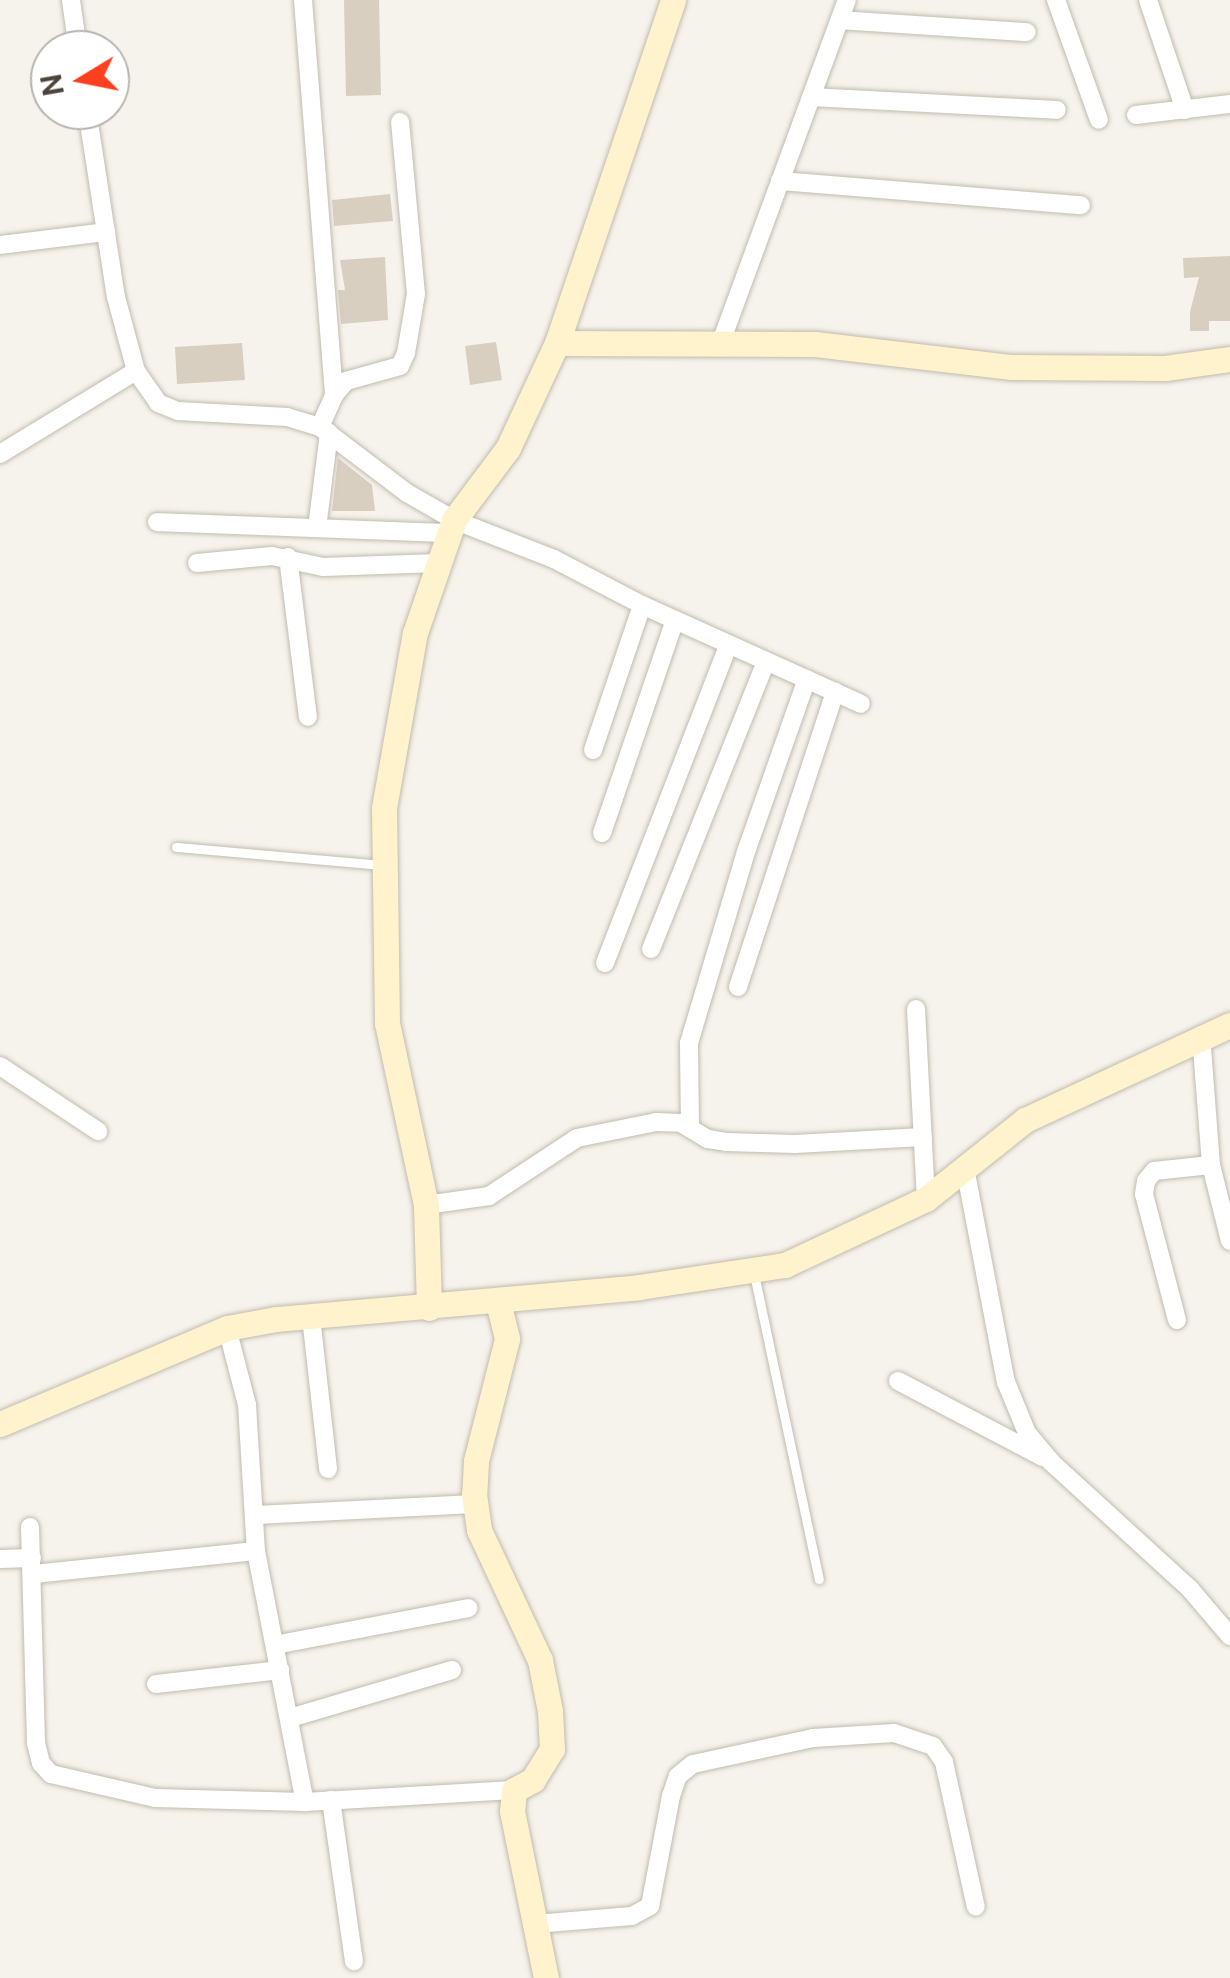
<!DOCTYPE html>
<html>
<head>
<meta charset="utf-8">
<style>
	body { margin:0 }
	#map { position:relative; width:1230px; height:1978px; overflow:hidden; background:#f6f3ec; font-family:"Public Sans",sans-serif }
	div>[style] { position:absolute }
	.building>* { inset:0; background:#d8cfc1 }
	.roads { filter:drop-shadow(0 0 2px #c2bbae) drop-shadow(0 0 2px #c2bbae) }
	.lane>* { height:9px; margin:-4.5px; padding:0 4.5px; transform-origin:4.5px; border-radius:4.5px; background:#fff }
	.street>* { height:18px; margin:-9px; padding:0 9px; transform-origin:9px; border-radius:9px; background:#fff }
	.secondary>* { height:25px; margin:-12.5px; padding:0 12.5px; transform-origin:12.5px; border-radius:12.5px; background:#fff3cd }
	span { translate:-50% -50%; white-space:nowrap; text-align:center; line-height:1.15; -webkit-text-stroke:10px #fff; paint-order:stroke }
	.north { position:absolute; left:30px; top:30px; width:100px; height:100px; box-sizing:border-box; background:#fff; border:2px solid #b7b4b0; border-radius:50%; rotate:260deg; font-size:28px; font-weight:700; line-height:40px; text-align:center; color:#4b4439 }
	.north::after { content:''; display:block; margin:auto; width:35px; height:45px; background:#fc3f1d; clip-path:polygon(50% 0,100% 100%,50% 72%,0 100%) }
</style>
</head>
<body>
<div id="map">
	<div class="building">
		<i style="clip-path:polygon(344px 0,379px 0,381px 95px,346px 96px)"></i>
		<i style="clip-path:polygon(390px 194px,393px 221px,334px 226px,332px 200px)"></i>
		<i style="clip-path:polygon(1230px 256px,1230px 321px,1209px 321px,1209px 331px,1190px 331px,1190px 312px,1199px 277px,1184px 278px,1183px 258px)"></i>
		<i style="clip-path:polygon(385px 257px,388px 320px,341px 324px,338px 290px,345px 290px,340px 260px)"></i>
		<i style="clip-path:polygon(496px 342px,502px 380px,470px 385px,465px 346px)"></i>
		<i style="clip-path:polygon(242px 343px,245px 380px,177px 384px,175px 347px)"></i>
		<i style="clip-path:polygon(338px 458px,372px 485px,375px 511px,332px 511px)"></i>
	</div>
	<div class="roads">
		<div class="lane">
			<i style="left:176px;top:847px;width:208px;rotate:5deg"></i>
			<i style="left:754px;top:1274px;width:312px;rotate:78deg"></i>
		</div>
		<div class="street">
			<i style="left:71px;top:0;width:50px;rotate:82deg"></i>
			<i style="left:303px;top:0;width:396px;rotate:85.5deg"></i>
			<i style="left:1056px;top:0;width:127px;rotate:70.3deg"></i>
			<i style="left:1148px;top:0;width:116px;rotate:71.4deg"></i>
			<i style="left:840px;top:20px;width:187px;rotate:3.7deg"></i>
			<i style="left:811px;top:97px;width:246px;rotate:3deg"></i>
			<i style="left:87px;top:110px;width:189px;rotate:81.2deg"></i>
			<i style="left:116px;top:297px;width:77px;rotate:74.9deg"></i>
			<i style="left:136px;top:371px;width:39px;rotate:55deg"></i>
			<i style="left:158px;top:403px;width:22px;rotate:22deg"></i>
			<i style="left:178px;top:411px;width:109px;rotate:3.2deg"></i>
			<i style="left:287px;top:417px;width:34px;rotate:17deg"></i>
			<i style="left:320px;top:427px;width:109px;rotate:37.2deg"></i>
			<i style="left:407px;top:493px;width:54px;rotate:29.9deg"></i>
			<i style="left:454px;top:520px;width:107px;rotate:21.3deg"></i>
			<i style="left:554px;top:559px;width:99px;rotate:27.6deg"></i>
			<i style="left:642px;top:605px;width:240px;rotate:24.3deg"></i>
			<i style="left:1136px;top:115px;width:95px;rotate:-6.7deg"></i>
			<i style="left:780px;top:181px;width:302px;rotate:4.6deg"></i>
			<i style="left:0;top:245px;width:107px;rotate:-7deg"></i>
			<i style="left:721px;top:342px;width:364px;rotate:-69.8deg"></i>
			<i style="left:320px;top:427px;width:35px;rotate:-66deg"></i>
			<i style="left:334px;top:395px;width:18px;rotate:-49deg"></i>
			<i style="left:346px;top:381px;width:56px;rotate:-15.5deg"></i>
			<i style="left:400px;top:366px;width:14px;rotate:-65deg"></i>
			<i style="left:406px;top:353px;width:60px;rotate:-80.4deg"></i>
			<i style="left:416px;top:294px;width:173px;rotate:-95.3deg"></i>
			<i style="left:0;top:454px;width:159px;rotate:-31.4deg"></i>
			<i style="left:157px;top:522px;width:292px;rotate:2.2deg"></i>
			<i style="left:317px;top:528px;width:96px;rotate:-82.8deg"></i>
			<i style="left:288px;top:557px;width:161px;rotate:82.9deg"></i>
			<i style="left:197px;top:563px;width:75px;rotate:-5.3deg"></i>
			<i style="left:272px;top:556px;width:52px;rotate:12.2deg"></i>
			<i style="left:323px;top:567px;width:116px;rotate:-2deg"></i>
			<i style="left:593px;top:750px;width:153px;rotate:-71.3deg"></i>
			<i style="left:602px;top:833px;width:225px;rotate:-71.1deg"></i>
			<i style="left:651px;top:949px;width:310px;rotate:-68.2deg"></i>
			<i style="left:605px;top:963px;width:342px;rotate:-68.8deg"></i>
			<i style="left:738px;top:987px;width:311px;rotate:-71.8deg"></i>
			<i style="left:916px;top:1009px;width:190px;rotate:87deg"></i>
			<i style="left:1201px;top:1035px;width:130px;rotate:85.6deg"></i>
			<i style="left:1211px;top:1165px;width:78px;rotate:76deg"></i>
			<i style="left:0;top:1066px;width:118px;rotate:33.6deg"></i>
			<i style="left:690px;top:1128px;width:85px;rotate:-90.7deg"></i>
			<i style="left:689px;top:1043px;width:202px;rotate:-73.4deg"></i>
			<i style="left:747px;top:849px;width:180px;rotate:-70.6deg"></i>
			<i style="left:965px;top:1168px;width:218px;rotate:79.2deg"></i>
			<i style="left:1006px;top:1382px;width:55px;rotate:67.6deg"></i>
			<i style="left:1027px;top:1433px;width:38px;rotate:50deg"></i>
			<i style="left:1051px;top:1462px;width:188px;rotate:42.4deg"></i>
			<i style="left:1190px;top:1589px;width:62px;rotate:49.6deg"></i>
			<i style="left:426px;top:1205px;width:64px;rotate:-8.1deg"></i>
			<i style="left:489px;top:1196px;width:105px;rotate:-33.4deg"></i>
			<i style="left:577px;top:1138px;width:81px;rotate:-11.4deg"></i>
			<i style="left:656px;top:1122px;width:25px;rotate:2deg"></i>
			<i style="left:681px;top:1123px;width:31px;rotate:31deg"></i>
			<i style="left:708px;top:1139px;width:18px;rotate:9deg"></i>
			<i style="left:726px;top:1142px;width:69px;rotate:1.7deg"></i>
			<i style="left:795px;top:1144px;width:128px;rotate:-3.1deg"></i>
			<i style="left:311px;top:1317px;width:153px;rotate:83.6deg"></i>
			<i style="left:1177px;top:1320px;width:130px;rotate:-104.7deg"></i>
			<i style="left:1144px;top:1194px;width:13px;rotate:-81deg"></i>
			<i style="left:1146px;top:1181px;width:13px;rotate:-51deg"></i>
			<i style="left:1154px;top:1171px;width:57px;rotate:-6deg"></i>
			<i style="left:227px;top:1328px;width:80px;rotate:75.4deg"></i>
			<i style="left:247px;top:1405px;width:146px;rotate:86.5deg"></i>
			<i style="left:256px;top:1551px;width:256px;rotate:79deg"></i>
			<i style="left:898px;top:1381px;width:164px;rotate:27.7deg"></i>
			<i style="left:256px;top:1515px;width:219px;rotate:-2.9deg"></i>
			<i style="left:30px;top:1527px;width:216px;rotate:88.4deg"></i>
			<i style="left:36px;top:1743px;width:21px;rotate:76deg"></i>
			<i style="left:41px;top:1763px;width:15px;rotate:48deg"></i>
			<i style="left:51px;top:1774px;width:107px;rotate:13deg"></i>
			<i style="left:155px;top:1798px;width:150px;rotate:1.5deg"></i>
			<i style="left:305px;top:1802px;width:209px;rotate:-3.3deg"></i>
			<i style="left:0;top:1559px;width:32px;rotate:-2deg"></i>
			<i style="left:33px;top:1574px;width:224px;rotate:-5.9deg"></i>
			<i style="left:275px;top:1645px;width:197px;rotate:-10.8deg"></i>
			<i style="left:156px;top:1684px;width:125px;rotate:-6.4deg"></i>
			<i style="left:290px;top:1718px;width:169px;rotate:-16.5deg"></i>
			<i style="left:331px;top:1800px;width:163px;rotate:81.9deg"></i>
			<i style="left:535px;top:1924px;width:97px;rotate:-4.7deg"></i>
			<i style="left:632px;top:1916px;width:21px;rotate:-29deg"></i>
			<i style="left:650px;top:1906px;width:112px;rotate:-79.2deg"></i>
			<i style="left:671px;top:1796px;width:21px;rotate:-71deg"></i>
			<i style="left:678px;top:1776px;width:19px;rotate:-39deg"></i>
			<i style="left:693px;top:1764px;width:123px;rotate:-12.2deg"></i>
			<i style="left:813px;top:1738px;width:81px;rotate:-3.5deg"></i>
			<i style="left:894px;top:1733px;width:41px;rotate:18.4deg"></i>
			<i style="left:933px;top:1746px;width:19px;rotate:55deg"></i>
			<i style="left:944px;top:1762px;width:148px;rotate:77.6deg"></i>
		</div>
		<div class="secondary">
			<i style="left:557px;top:343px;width:258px;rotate:0.2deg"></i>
			<i style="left:815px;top:344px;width:198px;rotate:6.7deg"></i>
			<i style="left:1012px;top:367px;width:153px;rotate:0.4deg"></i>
			<i style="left:1165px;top:368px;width:66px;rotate:-7.9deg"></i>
			<i style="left:498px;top:1302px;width:38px;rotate:76deg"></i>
			<i style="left:507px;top:1339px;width:126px;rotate:104.3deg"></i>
			<i style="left:476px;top:1461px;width:33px;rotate:93deg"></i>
			<i style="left:474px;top:1494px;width:36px;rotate:82deg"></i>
			<i style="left:479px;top:1530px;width:144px;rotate:64.9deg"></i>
			<i style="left:540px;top:1660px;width:52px;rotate:78.9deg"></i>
			<i style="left:550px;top:1711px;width:38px;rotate:87deg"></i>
			<i style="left:552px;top:1749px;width:36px;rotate:122deg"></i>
			<i style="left:533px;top:1780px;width:21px;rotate:152deg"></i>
			<i style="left:514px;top:1790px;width:21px;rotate:95deg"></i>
			<i style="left:512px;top:1811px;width:170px;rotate:78.5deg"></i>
			<i style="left:429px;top:1308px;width:103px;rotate:-91.7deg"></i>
			<i style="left:426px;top:1205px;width:186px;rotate:-102.1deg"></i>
			<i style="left:387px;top:1023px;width:215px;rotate:-90.8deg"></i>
			<i style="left:384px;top:808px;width:178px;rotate:-80deg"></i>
			<i style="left:415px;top:633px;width:120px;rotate:-71deg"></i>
			<i style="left:454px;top:520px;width:90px;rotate:-53.1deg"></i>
			<i style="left:508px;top:448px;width:116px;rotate:-65deg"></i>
			<i style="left:557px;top:343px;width:362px;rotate:-71.3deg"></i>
			<i style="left:0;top:1424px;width:246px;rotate:-22.9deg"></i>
			<i style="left:227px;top:1328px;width:50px;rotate:-10.4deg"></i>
			<i style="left:276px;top:1319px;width:364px;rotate:-5deg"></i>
			<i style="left:639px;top:1287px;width:148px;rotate:-8.6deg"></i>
			<i style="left:785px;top:1265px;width:156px;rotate:-25.1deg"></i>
			<i style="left:926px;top:1199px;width:127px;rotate:-38.6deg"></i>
			<i style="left:1025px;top:1120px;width:226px;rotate:-24.9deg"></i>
		</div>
	</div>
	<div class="north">N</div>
</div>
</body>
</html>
